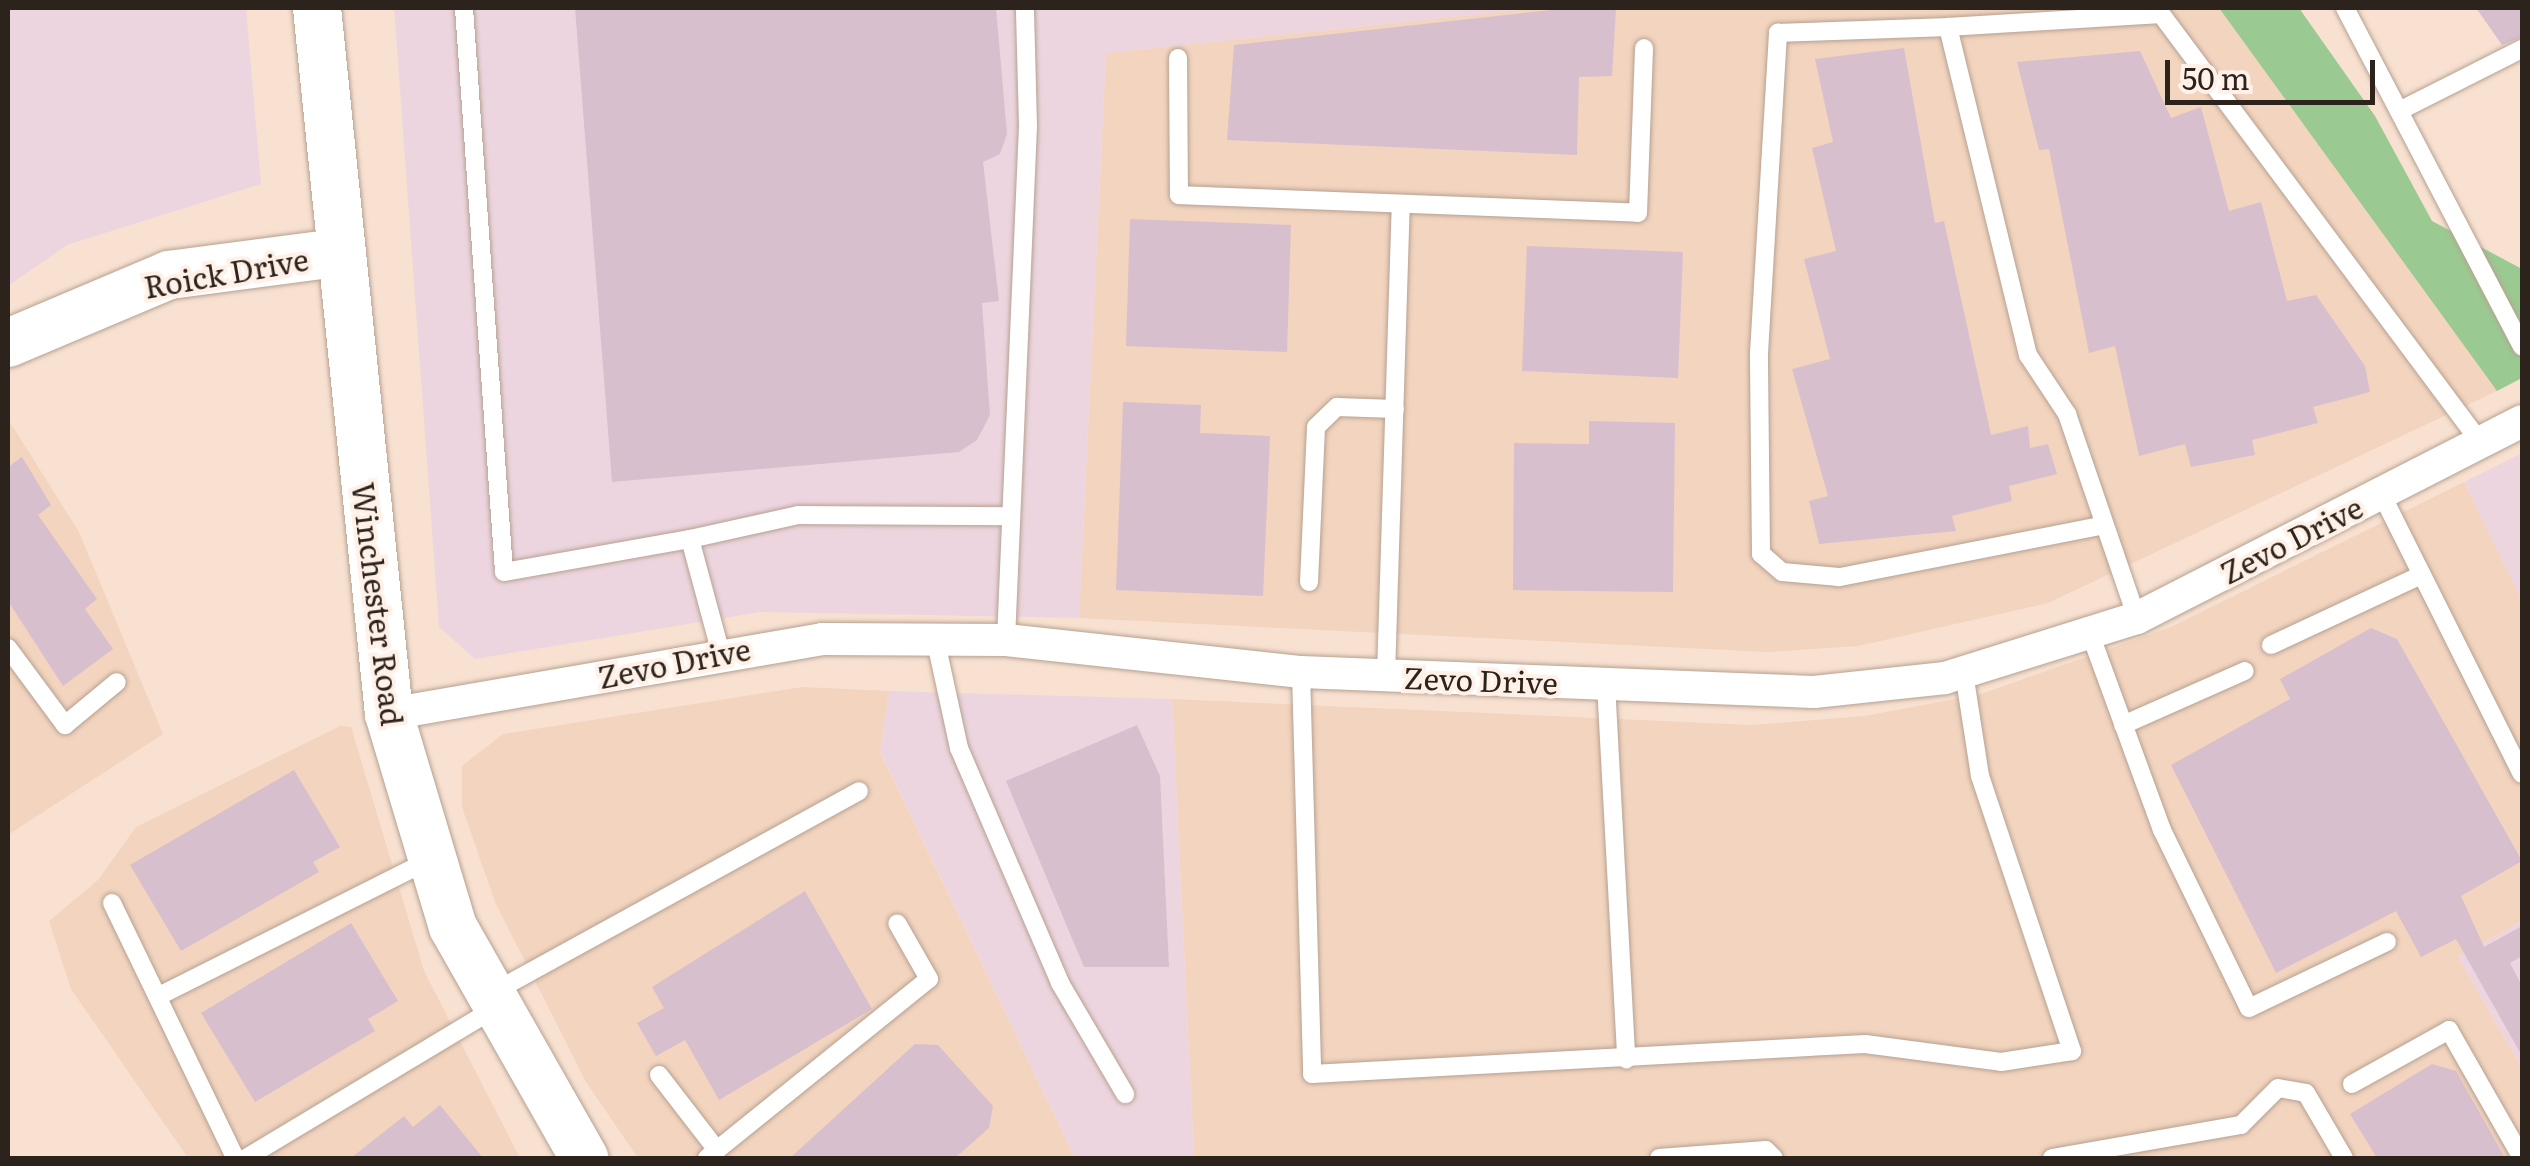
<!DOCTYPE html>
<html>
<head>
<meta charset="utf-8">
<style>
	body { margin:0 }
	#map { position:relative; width:2530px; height:1166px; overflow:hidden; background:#f8e1d1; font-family:Literata,serif }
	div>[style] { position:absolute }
	.built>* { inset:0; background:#f2d4bf }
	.industrial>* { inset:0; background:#edd5df }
	.green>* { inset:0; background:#9aca91 }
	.building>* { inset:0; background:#d8bfcd }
	.roads { filter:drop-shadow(0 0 2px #b6a191) drop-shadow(0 0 2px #b6a191) }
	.lane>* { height:18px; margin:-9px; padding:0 9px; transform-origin:9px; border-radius:9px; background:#fff }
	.street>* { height:32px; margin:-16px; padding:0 16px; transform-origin:16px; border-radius:16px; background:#fff }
	.secondary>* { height:48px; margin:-24px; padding:0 24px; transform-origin:24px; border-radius:24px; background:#fff }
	span { translate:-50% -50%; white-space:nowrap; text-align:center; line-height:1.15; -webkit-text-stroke:8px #fff1e7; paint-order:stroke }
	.street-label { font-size:30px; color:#2c231d }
	.frame { position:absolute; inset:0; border:10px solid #2c231d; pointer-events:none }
	.scale { position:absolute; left:2165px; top:60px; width:210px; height:45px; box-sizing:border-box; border:5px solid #2c231d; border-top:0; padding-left:12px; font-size:30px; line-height:35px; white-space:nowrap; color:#2c231d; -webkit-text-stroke:8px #fff1e7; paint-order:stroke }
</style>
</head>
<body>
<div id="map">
	<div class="built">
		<i style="clip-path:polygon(1538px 8px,2219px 8px,2497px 391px,2048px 603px,1858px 646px,1768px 652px,1079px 618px,1106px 53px)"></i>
		<i style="clip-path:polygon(8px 419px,79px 532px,163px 734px,8px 835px)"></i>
		<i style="clip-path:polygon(2464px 482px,2522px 601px,2522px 921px,2458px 957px,2522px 1068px,2522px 1158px,1187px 1158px,1194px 1157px,1172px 699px,1752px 725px,1865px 716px,1981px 694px,2171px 627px)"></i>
		<i style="clip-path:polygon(802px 687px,889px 691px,880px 752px,1075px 1158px,638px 1158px,586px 1082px,495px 902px,462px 807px,462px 766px,503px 734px)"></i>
		<i style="clip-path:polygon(340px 726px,351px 727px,424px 971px,520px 1158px,188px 1158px,71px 989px,49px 921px,98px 880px,136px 827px)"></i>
	</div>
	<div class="industrial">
		<i style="clip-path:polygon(8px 8px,246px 8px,261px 184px,67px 245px,8px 286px)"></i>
		<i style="clip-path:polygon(394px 8px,1538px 8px,1106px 53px,1079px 618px,761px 612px,475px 659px,439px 627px)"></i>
		<i style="clip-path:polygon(2522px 453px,2522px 601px,2464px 482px)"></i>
		<i style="clip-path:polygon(889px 691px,1172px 699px,1194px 1158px,1075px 1158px,880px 751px)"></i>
		<i style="clip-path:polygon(2522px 921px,2522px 1068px,2458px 957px)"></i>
	</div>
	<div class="green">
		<i style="clip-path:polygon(2219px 8px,2299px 8px,2375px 116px,2432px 221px,2522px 269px,2522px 378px,2497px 391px)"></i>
	</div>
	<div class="building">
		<i style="clip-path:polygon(575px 8px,996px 8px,1007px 134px,1000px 154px,983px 162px,999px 301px,982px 303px,990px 415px,977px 440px,959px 452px,612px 482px)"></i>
		<i style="clip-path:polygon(1570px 8px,1616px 8px,1612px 76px,1579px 77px,1577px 155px,1227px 140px,1234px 45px)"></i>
		<i style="clip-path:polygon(2476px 8px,2522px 8px,2522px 37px,2502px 45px)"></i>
		<i style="clip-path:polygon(1904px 48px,1935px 223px,1944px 221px,1991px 435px,2028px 426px,2030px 448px,2048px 444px,2057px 474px,2009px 486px,2012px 501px,1952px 516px,1956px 531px,1819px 544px,1809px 501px,1828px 496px,1792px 369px,1830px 359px,1804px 259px,1836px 251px,1812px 148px,1833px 142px,1815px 59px)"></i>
		<i style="clip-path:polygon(2140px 51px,2171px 118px,2201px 107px,2229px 211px,2261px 202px,2287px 301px,2316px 295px,2365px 366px,2370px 392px,2313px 407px,2318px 423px,2252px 440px,2255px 455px,2191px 467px,2185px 444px,2139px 456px,2115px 346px,2089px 353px,2049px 149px,2039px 150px,2017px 62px)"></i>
		<i style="clip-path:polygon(1130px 219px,1291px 225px,1287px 352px,1126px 346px)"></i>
		<i style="clip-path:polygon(1527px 246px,1683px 252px,1678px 378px,1522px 371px)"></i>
		<i style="clip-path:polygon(1123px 402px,1201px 405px,1200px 433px,1270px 436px,1263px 596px,1116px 590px)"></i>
		<i style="clip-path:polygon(1589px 421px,1675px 423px,1673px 592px,1513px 590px,1514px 443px,1589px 444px)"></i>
		<i style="clip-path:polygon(22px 457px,51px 505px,38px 515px,97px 599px,85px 609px,113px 649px,63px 686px,8px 601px,8px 467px)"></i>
		<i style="clip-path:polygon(2371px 628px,2397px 639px,2522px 861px,2461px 896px,2484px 947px,2522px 926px,2522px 956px,2510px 963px,2522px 986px,2522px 1056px,2456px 939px,2421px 957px,2396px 911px,2276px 973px,2171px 765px,2290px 699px,2280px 679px)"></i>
		<i style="clip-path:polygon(1137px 725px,1160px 776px,1169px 967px,1084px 967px,1006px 781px)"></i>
		<i style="clip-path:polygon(294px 770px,340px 847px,313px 862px,319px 872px,181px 951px,130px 865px)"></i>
		<i style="clip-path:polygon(805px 891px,872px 1009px,719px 1100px,685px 1040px,656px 1056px,637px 1023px,664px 1008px,652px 987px)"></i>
		<i style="clip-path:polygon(351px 923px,398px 1001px,368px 1019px,375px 1031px,255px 1102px,201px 1013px)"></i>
		<i style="clip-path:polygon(915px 1044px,938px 1045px,993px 1106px,989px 1128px,955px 1158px,790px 1158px)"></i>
		<i style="clip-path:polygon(2432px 1064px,2456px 1071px,2505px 1158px,2377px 1158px,2350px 1114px)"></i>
		<i style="clip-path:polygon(440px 1105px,483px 1158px,351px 1158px,404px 1116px,413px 1127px)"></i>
	</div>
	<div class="roads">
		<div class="lane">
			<i style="left:464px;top:8px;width:565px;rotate:85.94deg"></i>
			<i style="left:504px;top:572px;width:189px;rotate:-10.1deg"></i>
			<i style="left:690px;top:539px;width:119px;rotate:74.9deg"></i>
			<i style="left:2345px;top:8px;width:382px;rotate:62.4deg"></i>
			<i style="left:1948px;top:27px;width:213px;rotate:-3.5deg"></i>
			<i style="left:2161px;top:14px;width:534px;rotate:53.3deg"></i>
			<i style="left:1178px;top:58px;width:137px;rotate:89.6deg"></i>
			<i style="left:1179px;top:195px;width:459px;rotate:2.2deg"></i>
			<i style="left:1638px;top:213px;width:165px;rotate:-87.9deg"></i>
			<i style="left:2399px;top:111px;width:138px;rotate:-26.8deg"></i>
			<i style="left:2381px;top:493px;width:314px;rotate:63.4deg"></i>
			<i style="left:2100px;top:526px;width:266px;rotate:168.9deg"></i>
			<i style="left:1839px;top:577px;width:57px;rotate:-175deg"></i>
			<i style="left:1782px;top:572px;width:28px;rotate:-139deg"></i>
			<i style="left:1761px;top:554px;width:201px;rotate:-90.6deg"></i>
			<i style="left:1759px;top:353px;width:321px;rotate:-86.6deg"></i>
			<i style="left:1778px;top:33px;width:170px;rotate:-2deg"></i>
			<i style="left:1948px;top:27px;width:338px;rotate:76.3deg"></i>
			<i style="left:2028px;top:355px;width:71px;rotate:56.5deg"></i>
			<i style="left:2067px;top:414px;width:216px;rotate:71.1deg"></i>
			<i style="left:690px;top:539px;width:111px;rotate:-12.5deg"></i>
			<i style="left:798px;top:515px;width:210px;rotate:0.3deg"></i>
			<i style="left:1309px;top:582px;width:155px;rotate:-87.4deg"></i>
			<i style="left:1316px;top:427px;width:29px;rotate:-44deg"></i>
			<i style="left:1337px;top:407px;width:58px;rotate:2deg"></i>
			<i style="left:2091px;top:636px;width:207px;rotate:69.9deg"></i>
			<i style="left:2162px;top:830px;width:198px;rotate:64deg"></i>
			<i style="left:2249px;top:1008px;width:153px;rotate:-25.6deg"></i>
			<i style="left:935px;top:638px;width:113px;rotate:77.7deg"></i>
			<i style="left:959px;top:748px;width:256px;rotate:66.7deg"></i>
			<i style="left:1060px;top:983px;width:129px;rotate:59.6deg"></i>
			<i style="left:1006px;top:640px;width:514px;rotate:-87.55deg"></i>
			<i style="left:1028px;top:126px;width:118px;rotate:-91.5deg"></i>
			<i style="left:2271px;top:645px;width:166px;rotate:-25deg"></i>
			<i style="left:8px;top:648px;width:96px;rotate:53.5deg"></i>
			<i style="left:65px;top:725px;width:67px;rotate:-39.6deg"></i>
			<i style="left:1301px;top:672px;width:402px;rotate:88.4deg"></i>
			<i style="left:1312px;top:1074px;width:554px;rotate:-3.11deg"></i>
			<i style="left:1865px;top:1044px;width:137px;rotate:7.5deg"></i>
			<i style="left:2001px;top:1062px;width:72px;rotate:-8.8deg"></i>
			<i style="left:2072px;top:1051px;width:290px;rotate:-108.5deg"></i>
			<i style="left:1980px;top:776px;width:104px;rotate:-98.8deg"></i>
			<i style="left:1386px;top:675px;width:469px;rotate:-88.2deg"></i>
			<i style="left:1606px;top:684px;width:376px;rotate:86.9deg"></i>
			<i style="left:2123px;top:725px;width:133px;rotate:-23.9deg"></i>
			<i style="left:112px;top:903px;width:283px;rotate:64.2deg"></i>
			<i style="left:490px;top:994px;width:421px;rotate:-28.8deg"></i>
			<i style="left:159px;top:996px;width:301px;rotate:-26.7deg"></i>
			<i style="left:659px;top:1075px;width:95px;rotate:52.3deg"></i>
			<i style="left:2352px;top:1084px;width:111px;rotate:-29.1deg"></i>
			<i style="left:2449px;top:1030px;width:147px;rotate:60.3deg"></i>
			<i style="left:246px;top:1158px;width:287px;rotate:-31deg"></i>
			<i style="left:707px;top:1158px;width:285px;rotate:-38.9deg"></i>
			<i style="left:929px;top:979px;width:64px;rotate:-119.7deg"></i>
			<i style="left:1659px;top:1158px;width:107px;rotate:-4.3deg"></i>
			<i style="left:1766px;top:1150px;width:11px;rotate:45deg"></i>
			<i style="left:2052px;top:1158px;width:192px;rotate:-9.9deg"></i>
			<i style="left:2241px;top:1125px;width:52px;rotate:-45deg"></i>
			<i style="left:2278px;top:1088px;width:28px;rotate:10deg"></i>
			<i style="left:2306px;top:1093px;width:75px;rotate:59.7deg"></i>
		</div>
		<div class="street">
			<i style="left:389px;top:714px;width:439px;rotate:-9.8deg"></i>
			<i style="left:822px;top:639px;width:184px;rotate:0.3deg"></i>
			<i style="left:1006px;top:640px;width:297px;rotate:6.2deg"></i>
			<i style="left:1301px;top:672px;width:513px;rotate:2.23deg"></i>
			<i style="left:1814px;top:692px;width:132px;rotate:-6.1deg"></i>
			<i style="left:1945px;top:678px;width:201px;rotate:-17.4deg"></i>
			<i style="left:2137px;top:618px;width:432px;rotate:-27.1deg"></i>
		</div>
		<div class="secondary">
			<i style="left:317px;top:8px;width:710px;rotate:84.18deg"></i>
			<i style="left:389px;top:714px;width:222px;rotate:73.3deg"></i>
			<i style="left:453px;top:927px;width:266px;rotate:60.4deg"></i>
			<i style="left:8px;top:343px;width:175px;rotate:-22.9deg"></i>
			<i style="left:169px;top:275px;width:168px;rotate:-7.5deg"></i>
		</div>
	</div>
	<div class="street-label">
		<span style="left:226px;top:272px;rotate:-10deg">Roick Drive</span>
		<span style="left:2291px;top:539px;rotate:-27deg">Zevo Drive</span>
		<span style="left:379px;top:604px;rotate:83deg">Winchester Road</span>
		<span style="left:674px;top:662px;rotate:-11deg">Zevo Drive</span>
		<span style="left:1481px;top:679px;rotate:2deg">Zevo Drive</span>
	</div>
	<div class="frame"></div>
	<div class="scale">50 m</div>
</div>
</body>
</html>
